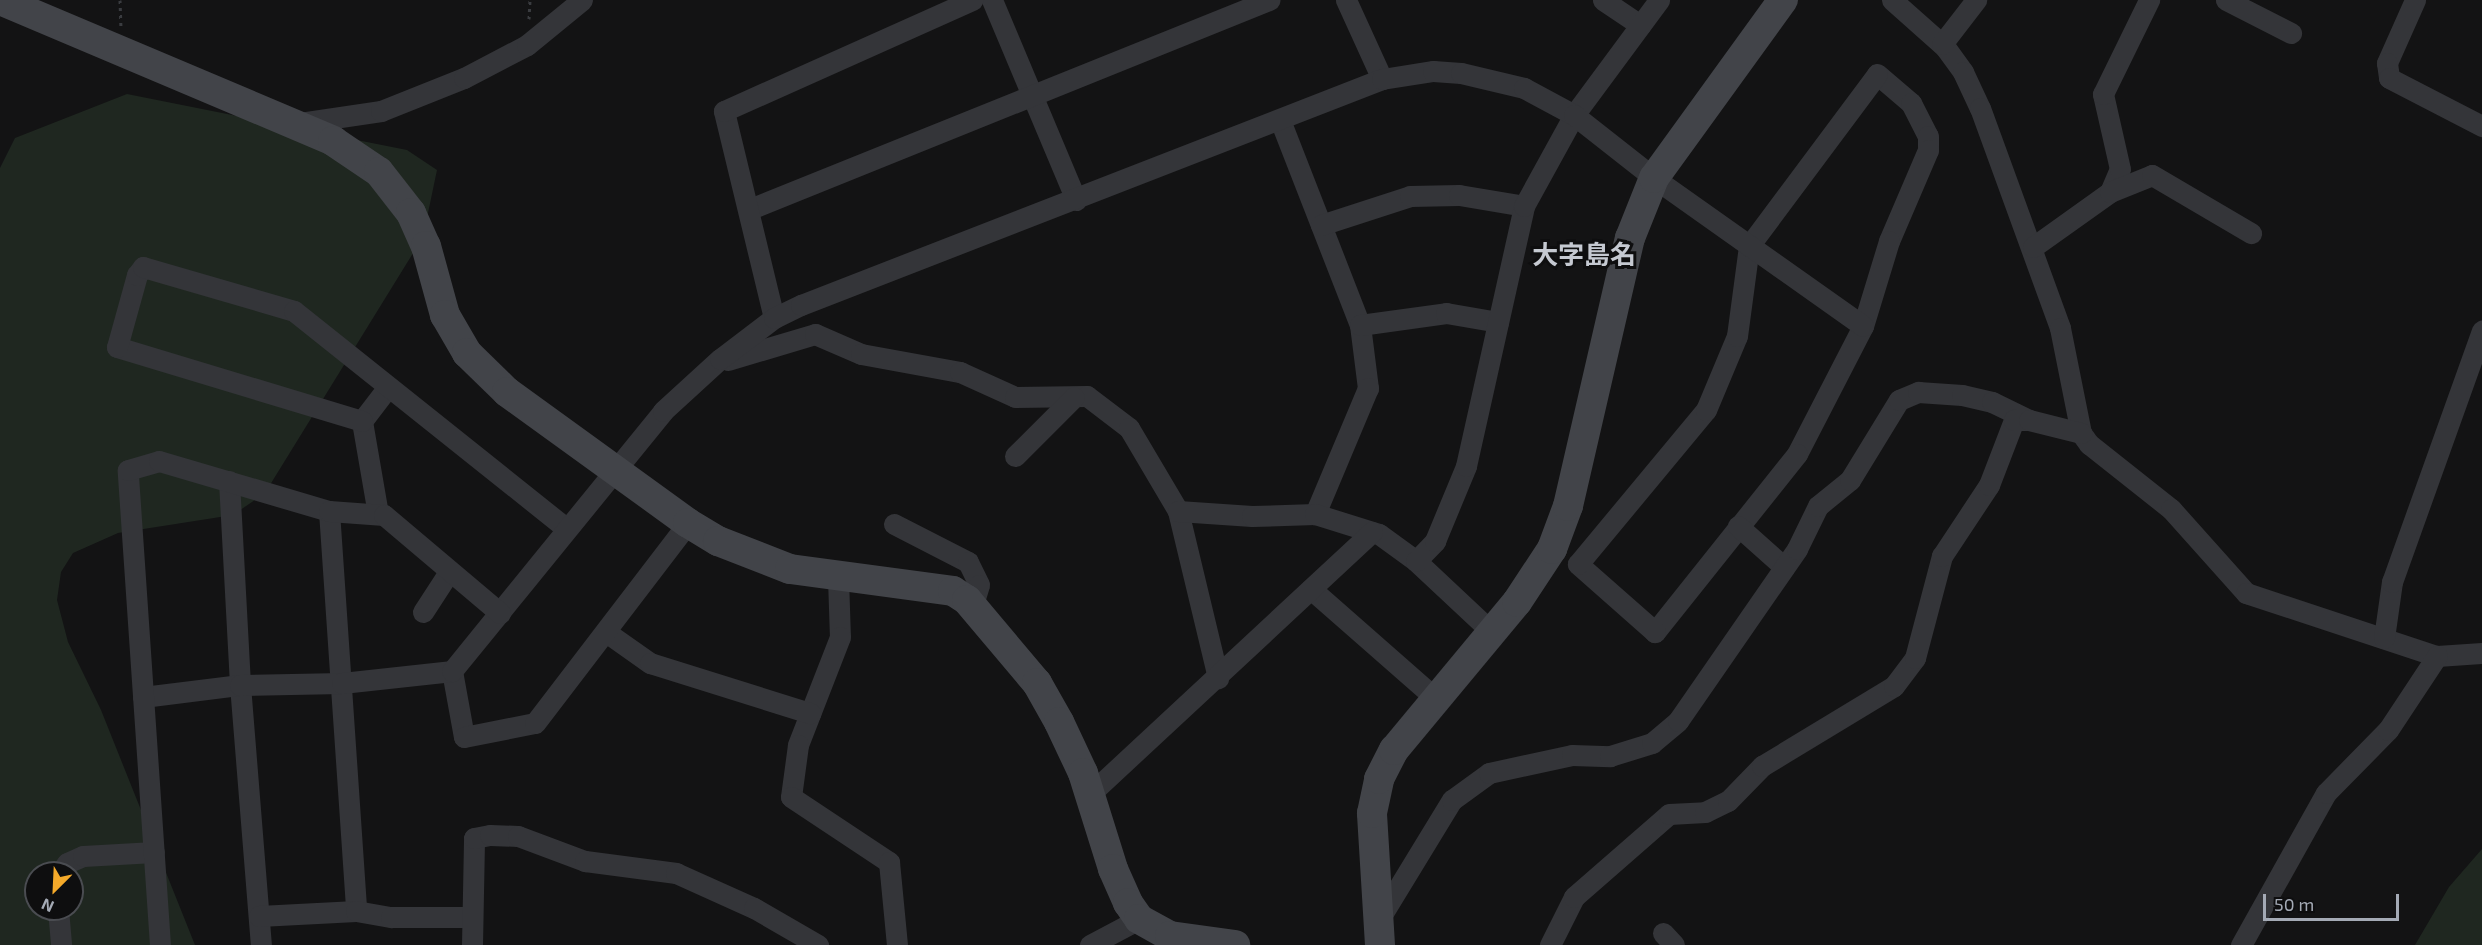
<!DOCTYPE html>
<html>
<head>
<meta charset="utf-8">
<style>
	body { margin:0 }
	#map { position:relative; width:2482px; height:945px; overflow:hidden; background:#131314; font-family:"Exo 2","Noto Sans JP",sans-serif }
	div>[style] { position:absolute }
	.green>* { inset:0; background:#1f2720 }
	.path>* { height:3px; margin-top:-1.5px; transform-origin:0; background:repeating-linear-gradient(90deg,#3a3c40 0 3px,transparent 0 7.5px) }
	.street>* { height:21px; margin:-10.5px; padding:0 10.5px; transform-origin:10.5px; border-radius:10.5px; background:#343539 }
	.secondary>* { height:30px; margin:-15px; padding:0 15px; transform-origin:15px; border-radius:15px; background:#424449 }
	span { translate:-50% -50%; white-space:nowrap; text-align:center; line-height:1.15; -webkit-text-stroke:6px #0e0e0f; paint-order:stroke }
	.quarter-label { font-size:26px; color:#c5c9d1; font-weight:700 }
	.north { position:absolute; left:24px; top:861px; width:60px; height:60px; box-sizing:border-box; background:#0e0e0f; border:2px solid #4a4c51; border-radius:50%; rotate:204deg; font-size:16px; font-weight:700; line-height:24px; text-align:center; color:#a4aab5 }
	.north::after { content:''; display:block; margin:auto; width:21px; height:27px; background:#f5aa2a; clip-path:polygon(50% 0,100% 100%,50% 72%,0 100%) }
	.scale { position:absolute; left:2263px; top:894px; width:136px; height:27px; box-sizing:border-box; border:3px solid #a4aab5; border-top:0; padding-left:8px; font-size:18px; line-height:21px; white-space:nowrap; color:#a4aab5; -webkit-text-stroke:4px #0e0e0f; paint-order:stroke }
</style>
</head>
<body>
<div id="map">
	<div class="green">
		<i style="clip-path:polygon(evenodd,127px 94px,407px 150px,437px 170px,423px 237px,265px 493px,233px 515px,118px 533px,73px 553px,61px 572px,57px 600px,68px 642px,101px 710px,195px 945px,0 945px,0 168px,15px 138px,127px 94px,36px 873px,72px 873px,72px 909px,36px 909px,36px 873px)"></i>
		<i style="clip-path:polygon(2482px 849px,2482px 945px,2415px 945px,2449px 887px)"></i>
	</div>
	<div class="path">
		<i style="left:120px;top:0;width:27px;rotate:88deg"></i>
		<i style="left:529px;top:19px;width:19px;rotate:-87deg"></i>
	</div>
	<div class="street">
		<i style="left:992px;top:0;width:217px;rotate:67.2deg"></i>
		<i style="left:1346px;top:0;width:87px;rotate:65.5deg"></i>
		<i style="left:1603px;top:0;width:45px;rotate:34deg"></i>
		<i style="left:1892px;top:0;width:71px;rotate:41.6deg"></i>
		<i style="left:1945px;top:47px;width:31px;rotate:54deg"></i>
		<i style="left:1963px;top:72px;width:40px;rotate:65deg"></i>
		<i style="left:1980px;top:108px;width:234px;rotate:70deg"></i>
		<i style="left:2060px;top:328px;width:107px;rotate:78.7deg"></i>
		<i style="left:2081px;top:433px;width:14px;rotate:54deg"></i>
		<i style="left:2089px;top:444px;width:105px;rotate:38.4deg"></i>
		<i style="left:2171px;top:509px;width:113px;rotate:48.2deg"></i>
		<i style="left:2246px;top:593px;width:201px;rotate:18.3deg"></i>
		<i style="left:2437px;top:656px;width:45px;rotate:-3.8deg"></i>
		<i style="left:2226px;top:0;width:73px;rotate:26.9deg"></i>
		<i style="left:2415px;top:0;width:69px;rotate:114deg"></i>
		<i style="left:2387px;top:63px;width:15px;rotate:82deg"></i>
		<i style="left:2389px;top:78px;width:105px;rotate:27.3deg"></i>
		<i style="left:1942px;top:44px;width:56px;rotate:-52.3deg"></i>
		<i style="left:1877px;top:74px;width:45px;rotate:40.5deg"></i>
		<i style="left:1911px;top:103px;width:37px;rotate:63deg"></i>
		<i style="left:1928px;top:136px;width:14px;rotate:90deg"></i>
		<i style="left:1928px;top:150px;width:99px;rotate:113.2deg"></i>
		<i style="left:1889px;top:241px;width:89px;rotate:107deg"></i>
		<i style="left:1863px;top:326px;width:144px;rotate:117.3deg"></i>
		<i style="left:1797px;top:454px;width:228px;rotate:128.6deg"></i>
		<i style="left:1655px;top:632px;width:103px;rotate:-138.6deg"></i>
		<i style="left:1578px;top:564px;width:200px;rotate:-50.3deg"></i>
		<i style="left:1706px;top:410px;width:80px;rotate:-67.3deg"></i>
		<i style="left:1737px;top:336px;width:91px;rotate:-82.4deg"></i>
		<i style="left:1749px;top:246px;width:214px;rotate:-53.3deg"></i>
		<i style="left:1280px;top:120px;width:220px;rotate:68.7deg"></i>
		<i style="left:1360px;top:325px;width:64px;rotate:82.8deg"></i>
		<i style="left:1368px;top:388px;width:137px;rotate:112.8deg"></i>
		<i style="left:293px;top:124px;width:89px;rotate:-8.4deg"></i>
		<i style="left:381px;top:111px;width:89px;rotate:-21.7deg"></i>
		<i style="left:464px;top:78px;width:71px;rotate:-27.6deg"></i>
		<i style="left:527px;top:45px;width:71px;rotate:-39.3deg"></i>
		<i style="left:2110px;top:192px;width:25px;rotate:-67deg"></i>
		<i style="left:2120px;top:169px;width:77px;rotate:-102.8deg"></i>
		<i style="left:2103px;top:94px;width:105px;rotate:-63.9deg"></i>
		<i style="left:750px;top:209px;width:560px;rotate:-21.93deg"></i>
		<i style="left:1321px;top:225px;width:94px;rotate:-18deg"></i>
		<i style="left:1410px;top:196px;width:49px;rotate:-1.2deg"></i>
		<i style="left:1459px;top:195px;width:66px;rotate:9.6deg"></i>
		<i style="left:2033px;top:247px;width:95px;rotate:-35.5deg"></i>
		<i style="left:2110px;top:192px;width:45px;rotate:-22deg"></i>
		<i style="left:2152px;top:175px;width:115px;rotate:30.4deg"></i>
		<i style="left:774px;top:318px;width:213px;rotate:-103.6deg"></i>
		<i style="left:724px;top:111px;width:272px;rotate:-24.1deg"></i>
		<i style="left:1360px;top:325px;width:87px;rotate:-7.9deg"></i>
		<i style="left:1446px;top:313px;width:53px;rotate:9.8deg"></i>
		<i style="left:728px;top:360px;width:91px;rotate:-16.6deg"></i>
		<i style="left:815px;top:334px;width:50px;rotate:23.5deg"></i>
		<i style="left:861px;top:354px;width:101px;rotate:10.3deg"></i>
		<i style="left:960px;top:372px;width:60px;rotate:24.4deg"></i>
		<i style="left:1015px;top:397px;width:72px;rotate:-0.8deg"></i>
		<i style="left:1087px;top:396px;width:53px;rotate:37.3deg"></i>
		<i style="left:1129px;top:428px;width:96px;rotate:59.4deg"></i>
		<i style="left:1178px;top:511px;width:172px;rotate:76.5deg"></i>
		<i style="left:362px;top:421px;width:43px;rotate:-52.6deg"></i>
		<i style="left:1015px;top:456px;width:83px;rotate:-45deg"></i>
		<i style="left:229px;top:481px;width:204px;rotate:86.9deg"></i>
		<i style="left:240px;top:685px;width:261px;rotate:85.4deg"></i>
		<i style="left:329px;top:511px;width:401px;rotate:86.1deg"></i>
		<i style="left:1178px;top:511px;width:74px;rotate:3.9deg"></i>
		<i style="left:1252px;top:516px;width:63px;rotate:-1.8deg"></i>
		<i style="left:1315px;top:514px;width:67px;rotate:17.4deg"></i>
		<i style="left:1379px;top:534px;width:46px;rotate:36.1deg"></i>
		<i style="left:1416px;top:561px;width:104px;rotate:43.1deg"></i>
		<i style="left:378px;top:514px;width:94px;rotate:-99.8deg"></i>
		<i style="left:362px;top:421px;width:256px;rotate:-163.2deg"></i>
		<i style="left:117px;top:347px;width:75px;rotate:-74.5deg"></i>
		<i style="left:137px;top:275px;width:10px;rotate:-53deg"></i>
		<i style="left:143px;top:267px;width:157px;rotate:16.2deg"></i>
		<i style="left:294px;top:311px;width:349px;rotate:38.6deg"></i>
		<i style="left:894px;top:524px;width:83px;rotate:27.2deg"></i>
		<i style="left:968px;top:562px;width:25px;rotate:64deg"></i>
		<i style="left:979px;top:585px;width:21px;rotate:107deg"></i>
		<i style="left:1738px;top:526px;width:62px;rotate:41.7deg"></i>
		<i style="left:1416px;top:561px;width:28px;rotate:-46deg"></i>
		<i style="left:1435px;top:541px;width:81px;rotate:-67.5deg"></i>
		<i style="left:1466px;top:466px;width:266px;rotate:-77.4deg"></i>
		<i style="left:1524px;top:206px;width:104px;rotate:-61.2deg"></i>
		<i style="left:1574px;top:115px;width:143px;rotate:-53.5deg"></i>
		<i style="left:838px;top:578px;width:59px;rotate:88.1deg"></i>
		<i style="left:840px;top:637px;width:116px;rotate:111.3deg"></i>
		<i style="left:798px;top:745px;width:52px;rotate:97.7deg"></i>
		<i style="left:791px;top:797px;width:118px;rotate:33.6deg"></i>
		<i style="left:889px;top:862px;width:83px;rotate:84.5deg"></i>
		<i style="left:1311px;top:589px;width:167px;rotate:41.3deg"></i>
		<i style="left:423px;top:612px;width:48px;rotate:-57deg"></i>
		<i style="left:606px;top:632px;width:54px;rotate:35.2deg"></i>
		<i style="left:650px;top:663px;width:168px;rotate:17.4deg"></i>
		<i style="left:2384px;top:638px;width:57px;rotate:-81.9deg"></i>
		<i style="left:2392px;top:582px;width:267px;rotate:-70.3deg"></i>
		<i style="left:452px;top:671px;width:67px;rotate:79.7deg"></i>
		<i style="left:464px;top:737px;width:72px;rotate:-11.2deg"></i>
		<i style="left:535px;top:723px;width:252px;rotate:-52.6deg"></i>
		<i style="left:143px;top:697px;width:98px;rotate:-7.1deg"></i>
		<i style="left:240px;top:685px;width:102px;rotate:-1.1deg"></i>
		<i style="left:342px;top:683px;width:111px;rotate:-6.2deg"></i>
		<i style="left:452px;top:671px;width:335px;rotate:-50.9deg"></i>
		<i style="left:663px;top:411px;width:77px;rotate:-42.4deg"></i>
		<i style="left:720px;top:359px;width:68px;rotate:-37.2deg"></i>
		<i style="left:774px;top:318px;width:30px;rotate:-26deg"></i>
		<i style="left:801px;top:305px;width:623px;rotate:-21.26deg"></i>
		<i style="left:1382px;top:79px;width:52px;rotate:-8.9deg"></i>
		<i style="left:1433px;top:71px;width:28px;rotate:4deg"></i>
		<i style="left:1461px;top:73px;width:65px;rotate:13.4deg"></i>
		<i style="left:1524px;top:88px;width:57px;rotate:28.4deg"></i>
		<i style="left:1574px;top:115px;width:102px;rotate:38.2deg"></i>
		<i style="left:1654px;top:178px;width:256px;rotate:35.3deg"></i>
		<i style="left:1090px;top:794px;width:385px;rotate:-42.9deg"></i>
		<i style="left:60px;top:873px;width:12px;rotate:-55deg"></i>
		<i style="left:67px;top:863px;width:17px;rotate:-24deg"></i>
		<i style="left:83px;top:856px;width:71px;rotate:-3.2deg"></i>
		<i style="left:58px;top:909px;width:36px;rotate:85deg"></i>
		<i style="left:259px;top:916px;width:97px;rotate:-3deg"></i>
		<i style="left:356px;top:911px;width:36px;rotate:10deg"></i>
		<i style="left:391px;top:917px;width:81px"></i>
		<i style="left:1378px;top:921px;width:142px;rotate:-58.6deg"></i>
		<i style="left:1452px;top:800px;width:46px;rotate:-36.1deg"></i>
		<i style="left:1489px;top:773px;width:85px;rotate:-12.2deg"></i>
		<i style="left:1572px;top:755px;width:38px;rotate:2deg"></i>
		<i style="left:1610px;top:756px;width:44px;rotate:-17.2deg"></i>
		<i style="left:1652px;top:743px;width:34px;rotate:-40deg"></i>
		<i style="left:1678px;top:721px;width:209px;rotate:-55.3deg"></i>
		<i style="left:1797px;top:549px;width:48px;rotate:-64deg"></i>
		<i style="left:1818px;top:506px;width:41px;rotate:-39.1deg"></i>
		<i style="left:1850px;top:480px;width:94px;rotate:-58.5deg"></i>
		<i style="left:1899px;top:400px;width:21px;rotate:-23deg"></i>
		<i style="left:1918px;top:392px;width:44px;rotate:3.9deg"></i>
		<i style="left:1962px;top:395px;width:31px;rotate:13deg"></i>
		<i style="left:1992px;top:402px;width:41px;rotate:25.9deg"></i>
		<i style="left:1663px;top:933px;width:16px;rotate:47deg"></i>
		<i style="left:160px;top:945px;width:476px;rotate:-93.9deg"></i>
		<i style="left:128px;top:470px;width:32px;rotate:-16deg"></i>
		<i style="left:159px;top:461px;width:177px;rotate:16.4deg"></i>
		<i style="left:329px;top:511px;width:55px;rotate:4.2deg"></i>
		<i style="left:384px;top:515px;width:152px;rotate:40.2deg"></i>
		<i style="left:472px;top:945px;width:107px;rotate:-88.9deg"></i>
		<i style="left:474px;top:838px;width:16px;rotate:-11deg"></i>
		<i style="left:490px;top:835px;width:28px;rotate:2deg"></i>
		<i style="left:518px;top:836px;width:72px;rotate:20.5deg"></i>
		<i style="left:585px;top:861px;width:92px;rotate:7.5deg"></i>
		<i style="left:676px;top:873px;width:85px;rotate:24.2deg"></i>
		<i style="left:754px;top:908px;width:74px;rotate:30deg"></i>
		<i style="left:1090px;top:945px;width:55px;rotate:-28deg"></i>
		<i style="left:1550px;top:945px;width:54px;rotate:-63.4deg"></i>
		<i style="left:1574px;top:897px;width:126px;rotate:-41.1deg"></i>
		<i style="left:1669px;top:814px;width:36px;rotate:-3deg"></i>
		<i style="left:1705px;top:812px;width:25px;rotate:-26deg"></i>
		<i style="left:1728px;top:801px;width:49px;rotate:-45.8deg"></i>
		<i style="left:1762px;top:766px;width:154px;rotate:-31.2deg"></i>
		<i style="left:1894px;top:686px;width:35px;rotate:-53deg"></i>
		<i style="left:1915px;top:658px;width:106px;rotate:-75.2deg"></i>
		<i style="left:1942px;top:556px;width:85px;rotate:-56.5deg"></i>
		<i style="left:1989px;top:485px;width:70px;rotate:-69deg"></i>
		<i style="left:2014px;top:420px;width:15px"></i>
		<i style="left:2029px;top:420px;width:54px;rotate:14deg"></i>
		<i style="left:2241px;top:945px;width:174px;rotate:-60.8deg"></i>
		<i style="left:2326px;top:793px;width:88px;rotate:-45.5deg"></i>
		<i style="left:2388px;top:730px;width:89px;rotate:-56.5deg"></i>
	</div>
	<div class="secondary">
		<i style="left:0;top:0;width:362px;rotate:22.9deg"></i>
		<i style="left:333px;top:141px;width:55px;rotate:34deg"></i>
		<i style="left:379px;top:172px;width:52px;rotate:52deg"></i>
		<i style="left:411px;top:213px;width:36px;rotate:66deg"></i>
		<i style="left:426px;top:246px;width:72px;rotate:74.6deg"></i>
		<i style="left:445px;top:315px;width:44px;rotate:59.9deg"></i>
		<i style="left:467px;top:353px;width:56px;rotate:44.3deg"></i>
		<i style="left:507px;top:392px;width:223px;rotate:35.9deg"></i>
		<i style="left:688px;top:523px;width:35px;rotate:31deg"></i>
		<i style="left:718px;top:541px;width:77px;rotate:21.3deg"></i>
		<i style="left:790px;top:569px;width:164px;rotate:7.7deg"></i>
		<i style="left:953px;top:591px;width:17px;rotate:33deg"></i>
		<i style="left:967px;top:600px;width:109px;rotate:49.9deg"></i>
		<i style="left:1037px;top:683px;width:45px;rotate:60.6deg"></i>
		<i style="left:1059px;top:722px;width:56px;rotate:64.8deg"></i>
		<i style="left:1083px;top:773px;width:101px;rotate:72.6deg"></i>
		<i style="left:1113px;top:869px;width:37px;rotate:66deg"></i>
		<i style="left:1128px;top:903px;width:19px;rotate:55deg"></i>
		<i style="left:1139px;top:919px;width:35px;rotate:29deg"></i>
		<i style="left:1170px;top:936px;width:66px;rotate:7.9deg"></i>
		<i style="left:1380px;top:945px;width:132px;rotate:-93.5deg"></i>
		<i style="left:1372px;top:813px;width:35px;rotate:-78deg"></i>
		<i style="left:1379px;top:779px;width:33px;rotate:-63deg"></i>
		<i style="left:1394px;top:750px;width:192px;rotate:-50.3deg"></i>
		<i style="left:1517px;top:602px;width:64px;rotate:-56.6deg"></i>
		<i style="left:1552px;top:549px;width:46px;rotate:-69.6deg"></i>
		<i style="left:1568px;top:506px;width:275px;rotate:-77deg"></i>
		<i style="left:1630px;top:238px;width:65px;rotate:-68.2deg"></i>
		<i style="left:1654px;top:178px;width:220px;rotate:-54.1deg"></i>
	</div>
	<div class="quarter-label">
		<span style="left:1584px;top:254px">大字島名</span>
	</div>
	<div class="north">N</div>
	<div class="scale">50 m</div>
</div>
</body>
</html>
